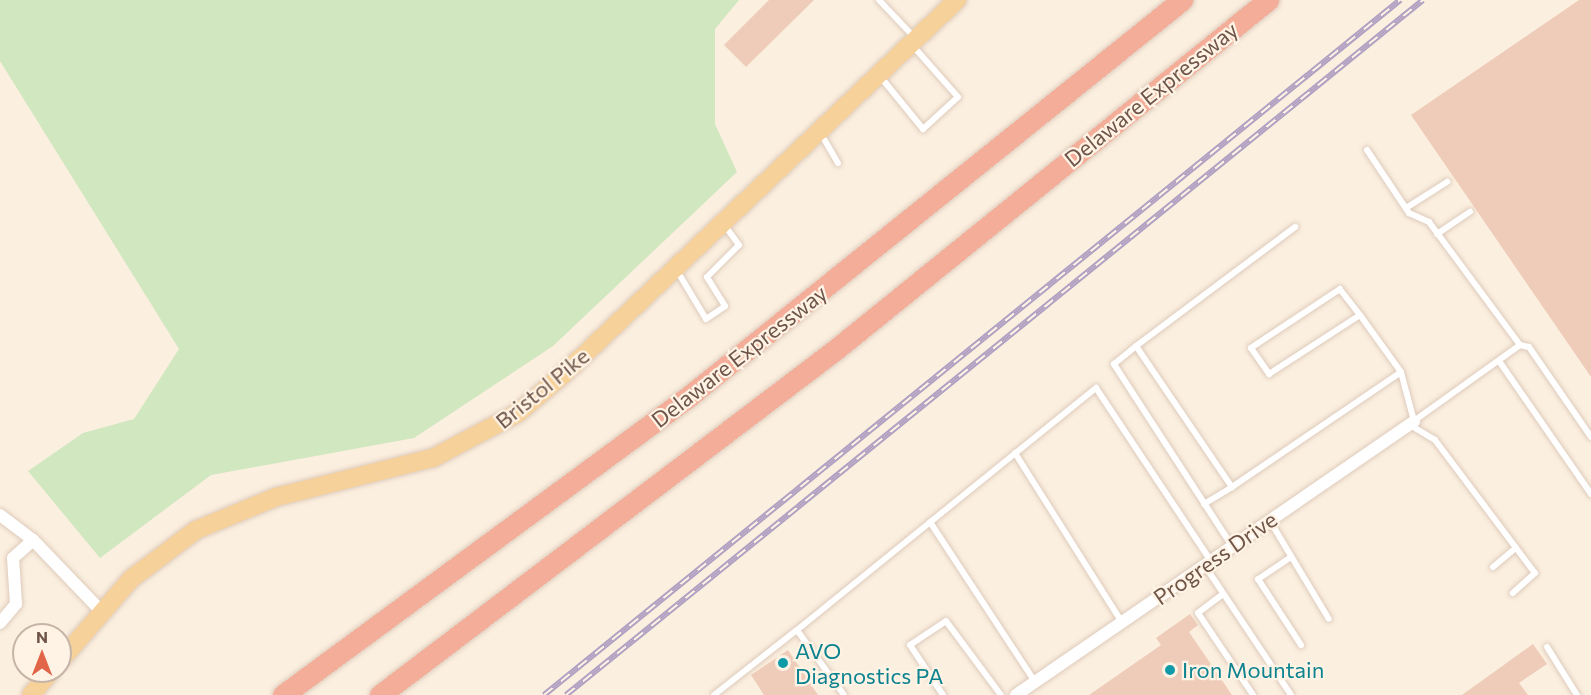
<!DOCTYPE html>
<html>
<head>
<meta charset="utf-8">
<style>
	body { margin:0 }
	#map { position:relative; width:1591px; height:695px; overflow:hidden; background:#fbefdf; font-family:Commissioner,sans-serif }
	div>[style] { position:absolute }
	.green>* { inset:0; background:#d1e7bf }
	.building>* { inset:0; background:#efccb9 }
	.roads { filter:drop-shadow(0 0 2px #decbbc) drop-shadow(0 0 2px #decbbc) }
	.lane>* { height:6px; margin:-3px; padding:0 3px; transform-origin:3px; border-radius:3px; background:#fff }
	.street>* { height:12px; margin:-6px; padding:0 6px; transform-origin:6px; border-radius:6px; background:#fff }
	.primary>* { height:18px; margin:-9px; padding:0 9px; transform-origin:9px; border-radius:9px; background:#f7d19a }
	.highway>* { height:21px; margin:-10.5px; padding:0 10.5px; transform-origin:10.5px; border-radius:10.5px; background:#f3ad98 }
	.rail>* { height:6px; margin-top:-3px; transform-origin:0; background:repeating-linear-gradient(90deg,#fef3e5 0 11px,#b1a0c2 0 22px); box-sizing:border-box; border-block:2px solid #b1a0c2 }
	.dots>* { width:16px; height:16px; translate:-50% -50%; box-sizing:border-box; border:3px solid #fef3e5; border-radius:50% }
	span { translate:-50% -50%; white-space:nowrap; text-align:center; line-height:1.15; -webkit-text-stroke:4.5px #fef3e5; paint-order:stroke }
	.street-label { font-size:22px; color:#6f5549 }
	.culture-label { font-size:22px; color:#0d838f }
	.left { translate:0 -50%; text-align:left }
	.north { position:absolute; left:12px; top:623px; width:60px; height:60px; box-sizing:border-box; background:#fef3e5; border:2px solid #c5b4a7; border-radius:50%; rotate:0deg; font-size:16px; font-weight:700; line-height:24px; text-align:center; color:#6f5549 }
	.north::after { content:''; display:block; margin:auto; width:21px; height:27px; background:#e06549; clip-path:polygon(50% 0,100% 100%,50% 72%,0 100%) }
</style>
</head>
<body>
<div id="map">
	<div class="green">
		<i style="clip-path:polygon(0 0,739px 0,715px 29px,715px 124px,737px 172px,553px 346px,414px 438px,211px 475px,100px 558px,28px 471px,83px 433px,134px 419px,179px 349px,0 61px)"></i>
	</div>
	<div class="building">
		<i style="clip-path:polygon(769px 0,814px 0,746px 67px,724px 45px)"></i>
		<i style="clip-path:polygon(1579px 0,1591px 0,1591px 377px,1411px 115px)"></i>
		<i style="clip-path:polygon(1190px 614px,1198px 625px,1189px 632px,1232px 695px,1089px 695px,1161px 645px,1156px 638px)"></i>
		<i style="clip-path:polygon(1533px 644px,1547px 664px,1519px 683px,1528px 695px,1462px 695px)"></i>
		<i style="clip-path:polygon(788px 650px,818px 695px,764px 695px,751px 675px)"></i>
	</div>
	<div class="roads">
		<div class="lane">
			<i style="left:879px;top:0;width:51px;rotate:46.6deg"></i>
			<i style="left:879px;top:75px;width:70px;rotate:50.8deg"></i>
			<i style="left:923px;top:129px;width:47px;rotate:-42.4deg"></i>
			<i style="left:958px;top:97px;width:68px;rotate:-131.4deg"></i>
			<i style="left:820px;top:132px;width:36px;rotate:60deg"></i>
			<i style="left:1367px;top:150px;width:76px;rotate:56.3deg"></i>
			<i style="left:1409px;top:213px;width:22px;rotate:24deg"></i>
			<i style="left:1429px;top:222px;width:153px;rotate:53.5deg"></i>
			<i style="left:1520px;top:345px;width:130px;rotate:144.4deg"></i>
			<i style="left:1414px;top:421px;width:51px;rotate:-104.9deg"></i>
			<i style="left:1406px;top:208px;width:49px;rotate:-32.4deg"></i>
			<i style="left:1437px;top:234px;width:40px;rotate:-34deg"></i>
			<i style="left:676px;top:269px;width:58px;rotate:59deg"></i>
			<i style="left:706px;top:319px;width:23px;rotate:-34deg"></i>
			<i style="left:725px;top:306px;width:34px;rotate:-122deg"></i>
			<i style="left:707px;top:277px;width:45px;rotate:-45deg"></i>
			<i style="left:739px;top:245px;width:26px;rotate:-126deg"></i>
			<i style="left:1520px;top:345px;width:9px;rotate:13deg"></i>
			<i style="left:1529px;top:347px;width:109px;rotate:55.4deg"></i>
			<i style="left:1136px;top:346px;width:199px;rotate:-36.8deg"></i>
			<i style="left:1499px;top:361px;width:162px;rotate:55.3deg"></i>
			<i style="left:1410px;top:425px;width:29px;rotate:31deg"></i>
			<i style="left:1435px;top:440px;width:166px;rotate:53.1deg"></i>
			<i style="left:1535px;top:573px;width:30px;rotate:138deg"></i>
			<i style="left:1015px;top:453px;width:200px;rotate:57.7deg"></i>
			<i style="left:1204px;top:504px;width:33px;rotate:-31deg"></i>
			<i style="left:1270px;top:521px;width:114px;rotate:59deg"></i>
			<i style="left:930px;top:522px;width:191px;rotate:56.7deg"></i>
			<i style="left:1232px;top:546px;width:217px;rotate:-123deg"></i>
			<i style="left:1114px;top:364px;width:28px;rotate:-39deg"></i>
			<i style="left:1136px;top:346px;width:171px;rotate:55.8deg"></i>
			<i style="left:1232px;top:487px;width:204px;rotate:-34.2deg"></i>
			<i style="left:1401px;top:372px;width:70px;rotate:-125.7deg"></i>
			<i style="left:1360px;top:315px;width:33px;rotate:-128deg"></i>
			<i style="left:1340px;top:289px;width:107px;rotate:146.5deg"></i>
			<i style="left:1251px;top:348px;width:32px;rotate:55deg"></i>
			<i style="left:1269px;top:374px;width:108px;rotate:-33deg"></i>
			<i style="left:1291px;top:557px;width:40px;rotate:146deg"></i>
			<i style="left:1258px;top:579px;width:79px;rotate:56.9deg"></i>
			<i style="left:1205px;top:566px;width:155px;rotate:56.3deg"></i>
			<i style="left:1493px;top:567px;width:30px;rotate:-40deg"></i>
			<i style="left:1223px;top:594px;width:31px;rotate:143deg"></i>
			<i style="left:1198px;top:613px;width:99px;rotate:56.1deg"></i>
			<i style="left:1547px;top:647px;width:57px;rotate:58deg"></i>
			<i style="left:714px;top:695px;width:105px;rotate:-38.1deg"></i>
			<i style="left:844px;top:695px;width:80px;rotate:-125.9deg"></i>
			<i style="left:797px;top:630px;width:385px;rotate:-39deg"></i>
			<i style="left:1096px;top:388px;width:208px;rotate:56.4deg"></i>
			<i style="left:943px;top:695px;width:60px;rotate:-123.4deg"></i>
			<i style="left:910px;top:645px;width:43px;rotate:-33.7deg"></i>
			<i style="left:946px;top:621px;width:92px;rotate:53.4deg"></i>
		</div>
		<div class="street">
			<i style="left:0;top:515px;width:41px;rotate:37.1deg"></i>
			<i style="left:33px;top:540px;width:98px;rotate:46.2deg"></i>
			<i style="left:0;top:623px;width:25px;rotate:-50deg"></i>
			<i style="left:16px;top:604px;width:46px;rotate:-93.7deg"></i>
			<i style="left:13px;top:558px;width:27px;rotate:-42deg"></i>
			<i style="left:1016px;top:695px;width:483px;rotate:-34.5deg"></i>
		</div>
		<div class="primary">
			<i style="left:60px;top:661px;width:108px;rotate:-49.1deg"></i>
			<i style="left:131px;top:579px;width:81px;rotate:-37deg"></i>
			<i style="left:196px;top:530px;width:87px;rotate:-22.4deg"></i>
			<i style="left:276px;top:497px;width:162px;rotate:-14deg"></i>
			<i style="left:433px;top:458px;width:96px;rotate:-27.9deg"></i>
			<i style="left:518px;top:413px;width:63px;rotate:-40.5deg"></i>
			<i style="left:566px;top:372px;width:540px;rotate:-43.57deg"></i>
			<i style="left:31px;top:695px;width:31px;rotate:-50deg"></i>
		</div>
		<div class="highway">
			<i style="left:283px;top:695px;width:503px;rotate:-36.35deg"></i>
			<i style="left:688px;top:397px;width:634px;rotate:-38.79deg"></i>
			<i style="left:380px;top:695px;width:571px;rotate:-37.17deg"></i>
			<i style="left:835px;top:350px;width:557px;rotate:-38.95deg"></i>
		</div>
	</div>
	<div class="rail">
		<i style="left:544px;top:695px;width:1103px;rotate:-39.07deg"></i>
		<i style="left:566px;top:695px;width:1103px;rotate:-39.04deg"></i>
	</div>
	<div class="dots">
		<i style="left:783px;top:663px;background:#0f9aa8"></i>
		<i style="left:1170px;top:670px;background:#0f9aa8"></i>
	</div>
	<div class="street-label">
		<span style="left:1151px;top:94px;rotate:-39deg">Delaware Expressway</span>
		<span style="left:739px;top:356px;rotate:-38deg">Delaware Expressway</span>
		<span style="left:542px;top:388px;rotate:-39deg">Bristol Pike</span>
		<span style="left:1215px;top:558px;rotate:-35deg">Progress Drive</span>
	</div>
	<div class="culture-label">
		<span class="left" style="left:795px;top:663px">AVO<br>Diagnostics PA</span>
		<span class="left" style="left:1182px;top:670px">Iron Mountain</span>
	</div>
	<div class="north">N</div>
</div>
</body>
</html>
